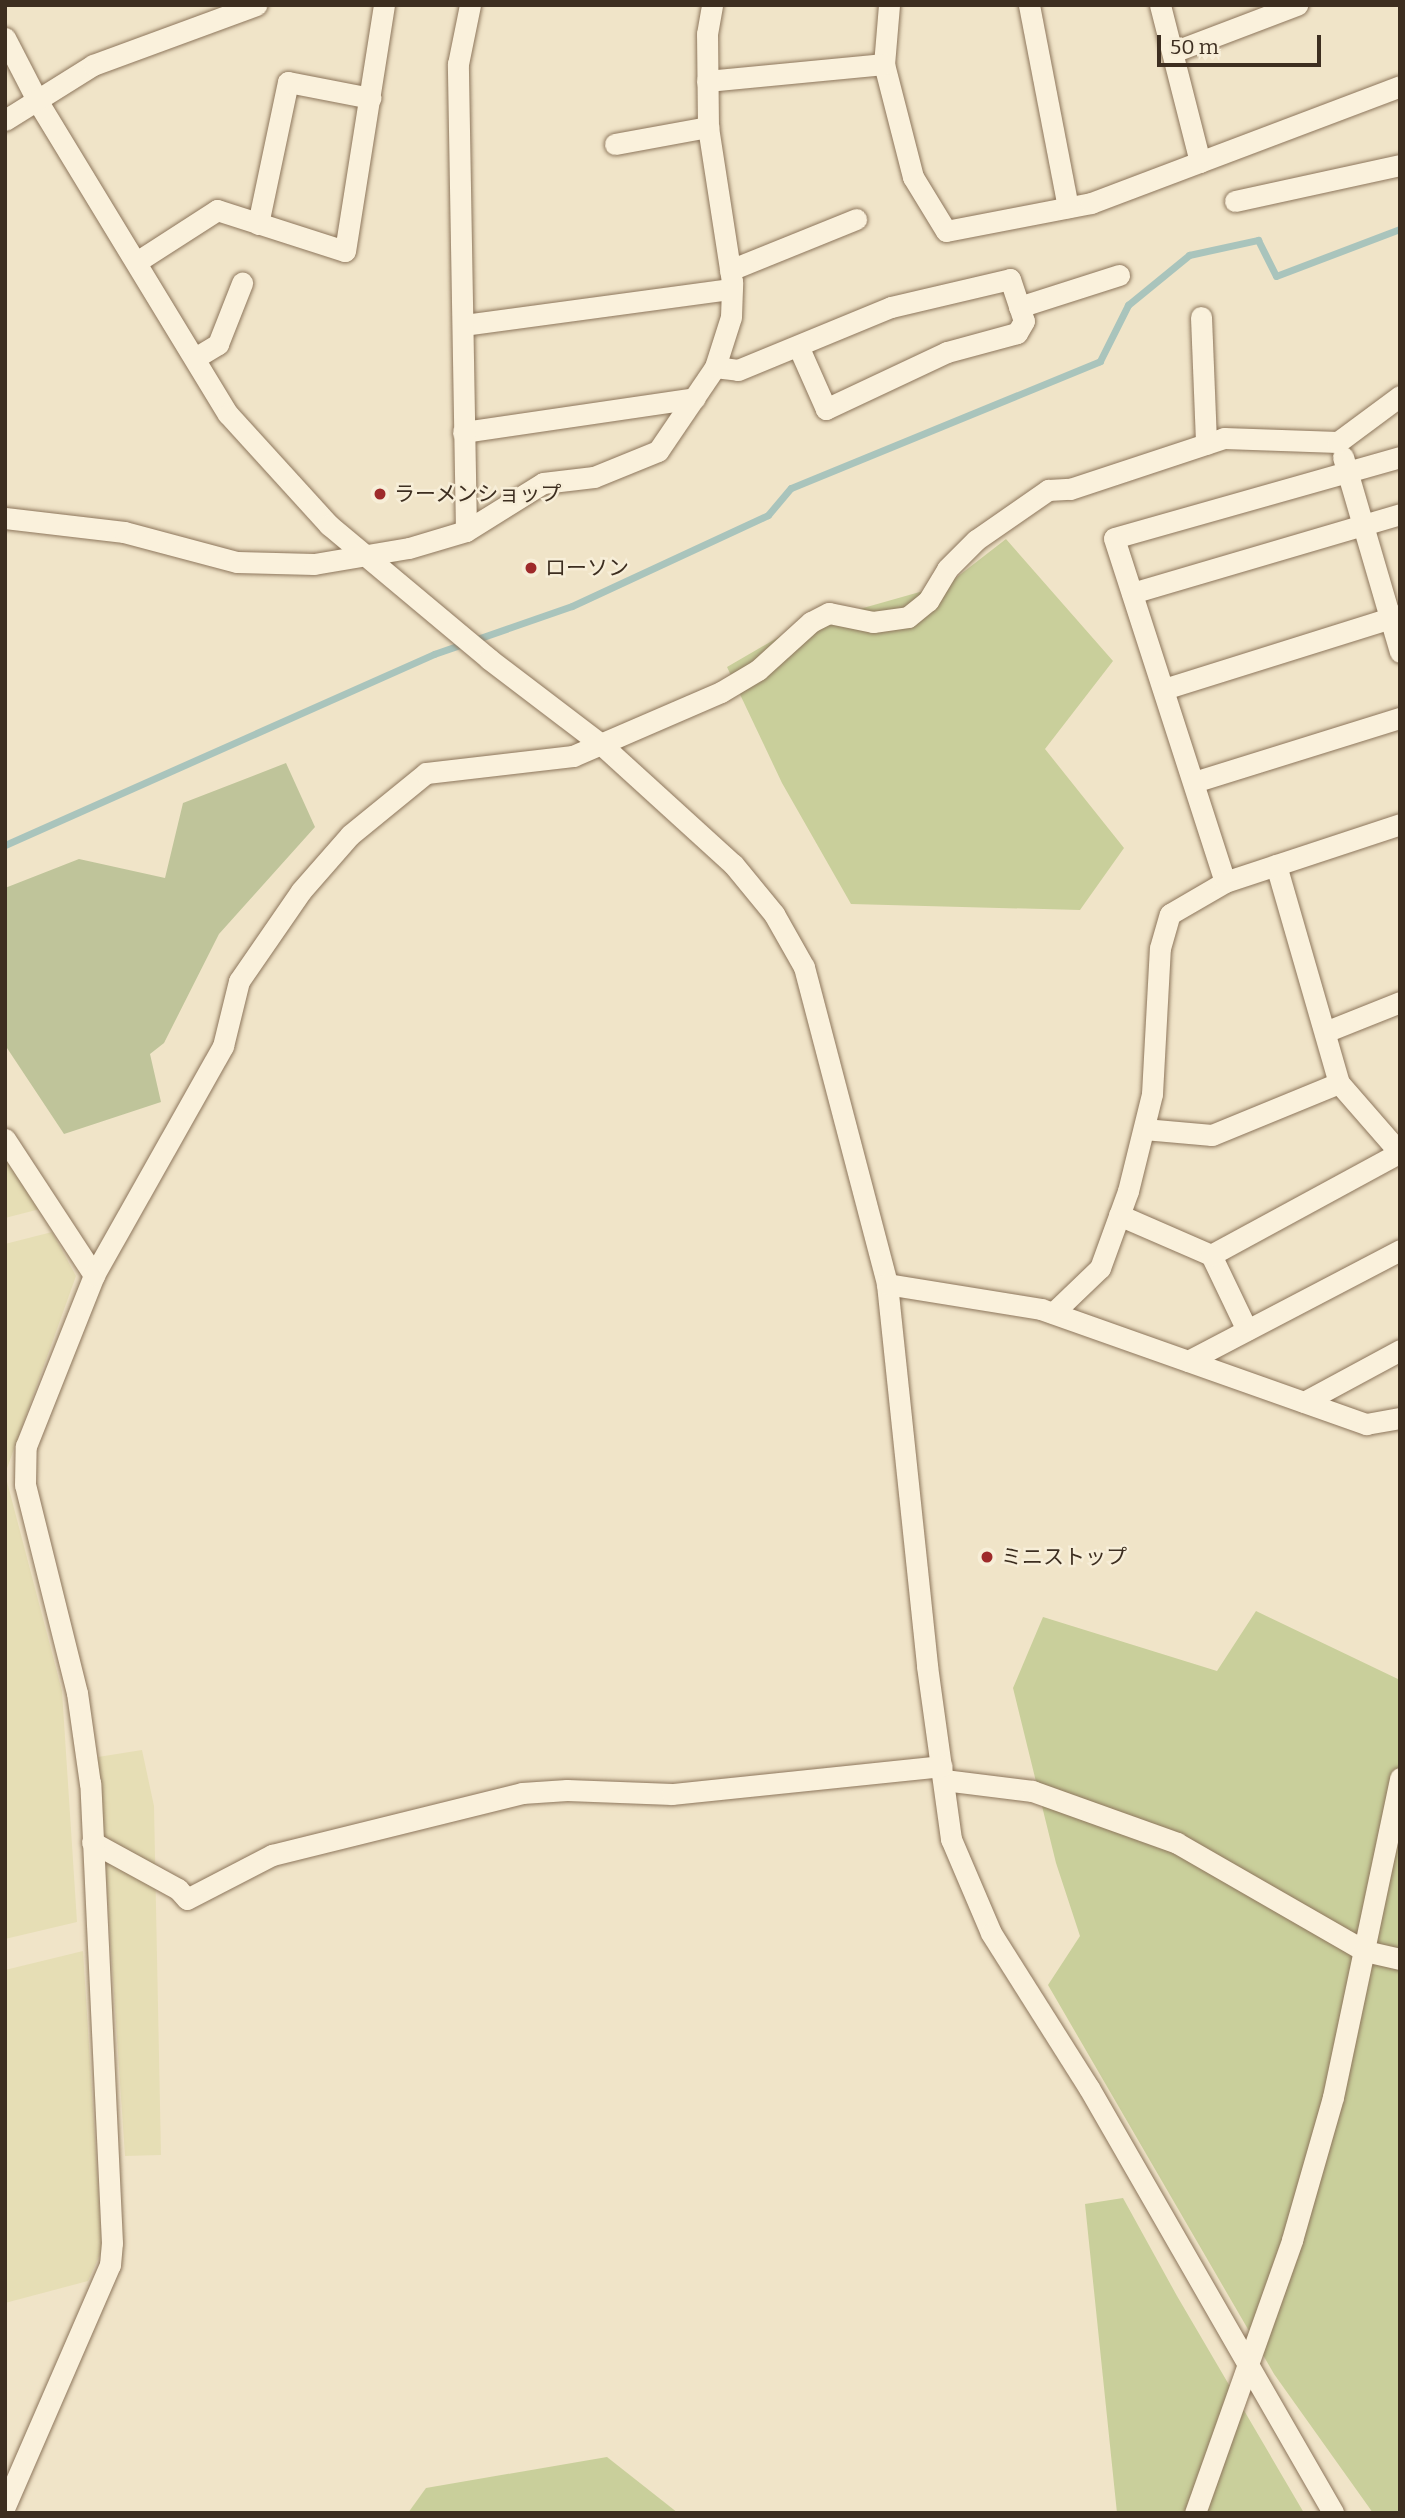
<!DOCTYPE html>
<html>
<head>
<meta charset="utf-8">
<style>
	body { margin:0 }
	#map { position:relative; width:1405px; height:2518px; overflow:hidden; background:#f0e4c8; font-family:Bitter,"Noto Sans JP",serif }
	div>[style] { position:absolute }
	.farmland>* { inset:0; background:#e6deb5 }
	.green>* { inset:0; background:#c9cf9b }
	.cemetery>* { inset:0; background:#bfc49a }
	.stream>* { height:7px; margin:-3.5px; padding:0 3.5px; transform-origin:3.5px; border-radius:3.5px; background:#a9c4bc }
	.roads { filter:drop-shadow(0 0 2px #8d765c) drop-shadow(0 0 2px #8d765c) }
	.minor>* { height:21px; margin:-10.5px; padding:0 10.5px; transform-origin:10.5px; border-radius:10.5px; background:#faf1dc }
	.dots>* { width:19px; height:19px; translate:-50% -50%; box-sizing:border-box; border:4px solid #f7eed8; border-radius:50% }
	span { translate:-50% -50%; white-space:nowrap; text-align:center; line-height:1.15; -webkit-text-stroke:5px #f7eed8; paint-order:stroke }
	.poi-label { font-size:21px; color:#3d2e20 }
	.left { translate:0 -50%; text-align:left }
	.frame { position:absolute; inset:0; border:7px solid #3d2e20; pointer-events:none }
	.scale { position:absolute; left:1157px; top:35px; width:164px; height:32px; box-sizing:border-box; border:4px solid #3d2e20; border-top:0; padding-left:9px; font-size:21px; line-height:24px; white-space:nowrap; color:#3d2e20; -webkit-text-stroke:5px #f7eed8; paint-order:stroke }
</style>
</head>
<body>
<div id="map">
	<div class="farmland">
		<i style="clip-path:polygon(5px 1158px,40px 1209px,5px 1218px)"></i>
		<i style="clip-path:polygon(52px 1232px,76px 1276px,5px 1474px,62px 1691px,77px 1922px,5px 1939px,5px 1244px)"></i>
		<i style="clip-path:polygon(142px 1750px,154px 1806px,161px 2155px,125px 2156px,98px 1757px)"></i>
		<i style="clip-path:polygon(83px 1951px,102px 2250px,88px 2281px,5px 2303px,5px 1970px)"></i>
	</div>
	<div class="green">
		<i style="clip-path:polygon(1006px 539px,1113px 661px,1045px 749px,1124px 848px,1080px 910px,851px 904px,782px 783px,727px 667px,796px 627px,948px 584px)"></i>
		<i style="clip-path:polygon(1256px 1611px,1400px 1680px,1400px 2513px,1373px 2513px,1274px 2374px,1048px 1985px,1080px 1936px,1056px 1863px,1013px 1688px,1043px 1617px,1217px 1671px)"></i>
		<i style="clip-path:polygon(1123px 2198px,1177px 2296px,1304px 2513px,1117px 2513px,1085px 2204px)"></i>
		<i style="clip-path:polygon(607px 2457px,678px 2513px,408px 2513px,426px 2488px)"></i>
	</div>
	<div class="cemetery">
		<i style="clip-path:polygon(286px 763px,315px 827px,219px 934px,164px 1043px,150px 1054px,161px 1102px,64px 1134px,5px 1045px,5px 888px,79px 859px,165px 878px,183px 803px)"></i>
	</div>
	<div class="stream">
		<i style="left:5px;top:845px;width:470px;rotate:-24deg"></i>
		<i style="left:434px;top:654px;width:146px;rotate:-19.2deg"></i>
		<i style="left:572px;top:606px;width:216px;rotate:-24.9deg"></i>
		<i style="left:768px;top:515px;width:35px;rotate:-50deg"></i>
		<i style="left:791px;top:488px;width:334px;rotate:-22.3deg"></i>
		<i style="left:1100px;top:361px;width:63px;rotate:-63.4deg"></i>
		<i style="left:1128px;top:305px;width:79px;rotate:-39.3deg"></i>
		<i style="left:1189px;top:255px;width:71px;rotate:-12.3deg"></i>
		<i style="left:1258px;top:240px;width:40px;rotate:63.4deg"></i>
		<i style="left:1276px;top:276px;width:133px;rotate:-20.8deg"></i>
	</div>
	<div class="roads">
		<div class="minor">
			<i style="left:889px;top:5px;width:59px;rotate:94.8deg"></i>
			<i style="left:884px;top:64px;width:117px;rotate:75.6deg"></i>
			<i style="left:913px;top:177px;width:63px;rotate:58.6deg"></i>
			<i style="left:946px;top:231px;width:148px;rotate:-10.9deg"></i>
			<i style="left:1091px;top:203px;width:330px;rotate:-20.7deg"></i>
			<i style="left:1029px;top:5px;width:206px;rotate:79.1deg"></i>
			<i style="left:1160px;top:5px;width:162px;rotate:75.7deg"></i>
			<i style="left:5px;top:38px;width:72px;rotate:62.7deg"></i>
			<i style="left:38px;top:102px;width:365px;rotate:58.7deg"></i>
			<i style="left:228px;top:414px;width:150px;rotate:47.7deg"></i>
			<i style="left:329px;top:525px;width:209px;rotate:39.9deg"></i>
			<i style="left:489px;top:659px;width:142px;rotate:37.3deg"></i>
			<i style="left:602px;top:745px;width:177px;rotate:42.3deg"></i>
			<i style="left:733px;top:864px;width:65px;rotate:50.6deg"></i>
			<i style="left:774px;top:914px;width:61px;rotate:60.5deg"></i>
			<i style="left:804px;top:967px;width:328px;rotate:75.3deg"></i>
			<i style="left:887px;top:1284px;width:384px;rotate:84deg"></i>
			<i style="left:927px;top:1666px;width:175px;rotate:82.1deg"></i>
			<i style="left:951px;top:1839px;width:102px;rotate:66.9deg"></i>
			<i style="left:991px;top:1933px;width:183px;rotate:57.7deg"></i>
			<i style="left:1089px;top:2088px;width:490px;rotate:60.1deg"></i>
			<i style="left:1173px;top:52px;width:133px;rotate:-20.8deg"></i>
			<i style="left:707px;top:81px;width:178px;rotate:-5.5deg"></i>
			<i style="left:5px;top:120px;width:104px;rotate:-32deg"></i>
			<i style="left:93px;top:65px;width:174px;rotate:-20.2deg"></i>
			<i style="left:615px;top:144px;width:95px;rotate:-10.4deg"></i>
			<i style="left:1235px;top:201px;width:169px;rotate:-12.3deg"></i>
			<i style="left:258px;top:224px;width:145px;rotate:-78.1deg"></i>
			<i style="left:288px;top:82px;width:84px;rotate:11deg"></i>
			<i style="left:138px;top:261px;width:94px;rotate:-32.8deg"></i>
			<i style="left:217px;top:210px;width:134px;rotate:17.8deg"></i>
			<i style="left:345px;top:251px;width:249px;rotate:-81deg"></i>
			<i style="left:730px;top:270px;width:136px;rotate:-22deg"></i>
			<i style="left:1019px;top:307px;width:105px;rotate:-17.7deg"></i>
			<i style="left:1201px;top:317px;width:127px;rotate:87.7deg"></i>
			<i style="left:464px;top:325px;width:270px;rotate:-7.7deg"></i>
			<i style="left:195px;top:358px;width:27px;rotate:-31deg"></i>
			<i style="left:218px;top:344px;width:66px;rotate:-68.5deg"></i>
			<i style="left:715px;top:367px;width:23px;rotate:7deg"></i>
			<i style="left:738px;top:370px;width:165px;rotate:-22.4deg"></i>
			<i style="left:891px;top:307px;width:122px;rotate:-13.2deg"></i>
			<i style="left:1010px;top:279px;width:44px;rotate:71.6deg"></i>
			<i style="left:1024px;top:321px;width:14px;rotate:120deg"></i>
			<i style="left:1017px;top:333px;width:73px;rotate:164.8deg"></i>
			<i style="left:947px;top:352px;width:134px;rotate:154.8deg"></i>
			<i style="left:826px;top:409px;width:67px;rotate:-113.9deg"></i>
			<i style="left:463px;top:432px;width:234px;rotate:-8.3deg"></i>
			<i style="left:1343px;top:457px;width:203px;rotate:73.7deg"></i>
			<i style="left:5px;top:518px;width:120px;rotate:6.7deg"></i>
			<i style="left:124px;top:532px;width:117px;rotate:14.9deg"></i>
			<i style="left:237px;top:562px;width:77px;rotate:1.5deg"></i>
			<i style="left:314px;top:564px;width:96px;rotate:-9.6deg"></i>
			<i style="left:409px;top:548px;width:59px;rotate:-16.6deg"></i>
			<i style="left:466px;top:531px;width:91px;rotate:-31.9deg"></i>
			<i style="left:543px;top:483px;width:51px;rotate:-6.7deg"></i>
			<i style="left:594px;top:477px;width:69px;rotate:-22.1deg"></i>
			<i style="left:658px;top:451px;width:102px;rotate:-55.8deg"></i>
			<i style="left:715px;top:367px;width:52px;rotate:-72.3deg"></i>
			<i style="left:731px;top:317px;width:35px;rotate:-88deg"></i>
			<i style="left:732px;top:282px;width:157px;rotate:-98.8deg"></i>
			<i style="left:708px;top:127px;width:93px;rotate:-90.6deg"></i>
			<i style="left:707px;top:34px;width:29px;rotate:-80deg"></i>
			<i style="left:466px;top:531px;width:467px;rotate:-91deg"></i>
			<i style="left:458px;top:64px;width:60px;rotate:-78.5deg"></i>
			<i style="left:1132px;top:593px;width:279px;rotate:-16.4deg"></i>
			<i style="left:1164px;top:689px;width:247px;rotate:-17.4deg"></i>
			<i style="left:1194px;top:782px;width:216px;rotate:-17.3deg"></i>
			<i style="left:1276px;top:865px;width:227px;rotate:73.9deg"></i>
			<i style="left:1339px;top:1083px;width:93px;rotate:48.9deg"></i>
			<i style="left:1225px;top:882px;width:361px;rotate:-107.9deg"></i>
			<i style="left:1114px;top:538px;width:297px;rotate:-15.8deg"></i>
			<i style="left:1325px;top:1032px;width:81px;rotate:-21.8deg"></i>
			<i style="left:1144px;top:1129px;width:68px;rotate:5deg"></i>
			<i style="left:1212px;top:1135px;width:137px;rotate:-22.3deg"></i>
			<i style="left:5px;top:1139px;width:163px;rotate:56.8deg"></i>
			<i style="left:1119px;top:1215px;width:100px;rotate:23.5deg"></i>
			<i style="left:1211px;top:1255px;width:83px;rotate:64.4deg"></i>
			<i style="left:1211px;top:1255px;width:214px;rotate:-28.5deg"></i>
			<i style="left:887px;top:1284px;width:156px;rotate:9.2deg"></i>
			<i style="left:1041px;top:1309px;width:345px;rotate:19.5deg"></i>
			<i style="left:1366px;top:1424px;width:35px;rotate:-10deg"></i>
			<i style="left:1053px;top:1313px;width:65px;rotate:-43.8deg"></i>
			<i style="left:1100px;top:1268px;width:82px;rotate:-70deg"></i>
			<i style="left:1128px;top:1191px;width:100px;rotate:-76.1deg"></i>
			<i style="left:1152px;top:1094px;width:146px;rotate:-86.9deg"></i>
			<i style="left:1160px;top:948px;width:35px;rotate:-74deg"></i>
			<i style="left:1170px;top:914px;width:64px;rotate:-30.2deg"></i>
			<i style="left:1225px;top:882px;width:184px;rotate:-18.3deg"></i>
			<i style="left:1188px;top:1361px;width:239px;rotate:-27.6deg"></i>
			<i style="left:1304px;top:1402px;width:109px;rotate:-28.4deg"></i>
			<i style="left:944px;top:1780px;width:89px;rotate:7.1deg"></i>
			<i style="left:1032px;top:1791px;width:154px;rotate:19.7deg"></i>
			<i style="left:1177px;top:1843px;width:217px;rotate:29.9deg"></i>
			<i style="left:1365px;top:1951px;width:36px;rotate:13deg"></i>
			<i style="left:92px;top:1842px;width:98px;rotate:28.7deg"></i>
			<i style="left:178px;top:1889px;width:13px;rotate:48deg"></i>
			<i style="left:187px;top:1899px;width:96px;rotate:-27.4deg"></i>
			<i style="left:272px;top:1855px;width:258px;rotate:-13.9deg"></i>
			<i style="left:522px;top:1793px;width:45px;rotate:-3.8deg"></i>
			<i style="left:567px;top:1790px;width:105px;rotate:2.2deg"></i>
			<i style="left:672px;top:1794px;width:271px;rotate:-5.9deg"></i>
			<i style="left:5px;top:2506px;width:263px;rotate:-66.5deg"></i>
			<i style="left:110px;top:2265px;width:22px;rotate:-85deg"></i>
			<i style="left:112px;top:2243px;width:460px;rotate:-92.7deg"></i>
			<i style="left:90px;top:1784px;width:92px;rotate:-98.1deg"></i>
			<i style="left:77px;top:1693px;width:214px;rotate:-104deg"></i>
			<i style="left:25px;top:1485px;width:39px;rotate:-89deg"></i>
			<i style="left:26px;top:1446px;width:184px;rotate:-68.3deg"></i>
			<i style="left:94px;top:1275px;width:263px;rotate:-60.6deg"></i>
			<i style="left:223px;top:1046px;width:67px;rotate:-76.2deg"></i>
			<i style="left:239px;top:981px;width:109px;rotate:-55.4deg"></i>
			<i style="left:301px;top:891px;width:74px;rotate:-48.8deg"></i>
			<i style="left:350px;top:835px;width:98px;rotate:-39.2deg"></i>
			<i style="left:426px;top:773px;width:148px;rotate:-6.6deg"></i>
			<i style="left:573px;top:756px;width:161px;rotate:-23.4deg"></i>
			<i style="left:721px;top:692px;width:43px;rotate:-30.7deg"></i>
			<i style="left:758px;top:670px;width:72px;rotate:-42.2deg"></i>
			<i style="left:811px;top:622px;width:20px;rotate:-27deg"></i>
			<i style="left:829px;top:613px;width:45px;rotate:11.6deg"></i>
			<i style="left:873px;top:622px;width:35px;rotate:-8deg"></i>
			<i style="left:908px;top:617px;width:26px;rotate:-39deg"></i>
			<i style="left:928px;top:601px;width:37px;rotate:-59deg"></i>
			<i style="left:947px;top:569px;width:41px;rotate:-45deg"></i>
			<i style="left:976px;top:540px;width:88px;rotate:-34.8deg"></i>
			<i style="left:1048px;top:490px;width:22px;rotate:-3deg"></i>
			<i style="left:1070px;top:489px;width:162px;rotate:-18.3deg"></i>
			<i style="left:1224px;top:438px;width:114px;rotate:2deg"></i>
			<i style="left:1338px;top:442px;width:77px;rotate:-36.6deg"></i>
			<i style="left:1195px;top:2513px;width:290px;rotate:-70.4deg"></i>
			<i style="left:1292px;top:2240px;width:149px;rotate:-74deg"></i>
			<i style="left:1333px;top:2097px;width:326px;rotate:-78.1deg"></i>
		</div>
	</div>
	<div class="dots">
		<i style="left:380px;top:494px;background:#9e2a2b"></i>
		<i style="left:531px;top:568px;background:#9e2a2b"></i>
		<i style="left:987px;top:1557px;background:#9e2a2b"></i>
	</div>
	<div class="poi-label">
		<span class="left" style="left:394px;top:494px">ラーメンショップ</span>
		<span class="left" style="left:545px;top:568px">ローソン</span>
		<span class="left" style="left:1001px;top:1557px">ミニストップ</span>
	</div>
	<div class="frame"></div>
	<div class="scale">50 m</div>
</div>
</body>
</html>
